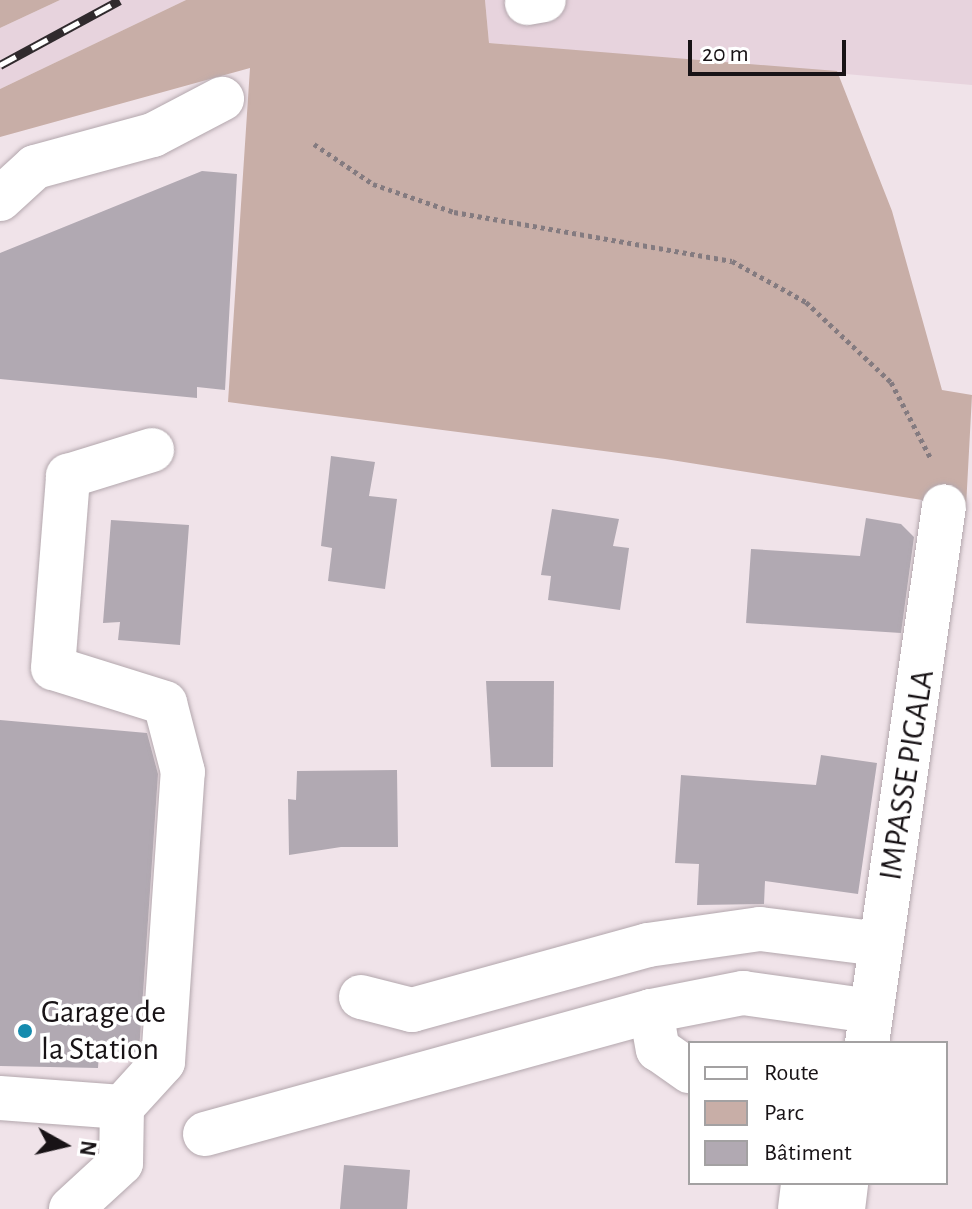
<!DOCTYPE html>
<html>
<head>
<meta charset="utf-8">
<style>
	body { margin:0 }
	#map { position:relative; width:972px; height:1209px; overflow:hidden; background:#f0e3e9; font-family:"Alegreya Sans",sans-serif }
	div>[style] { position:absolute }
	.built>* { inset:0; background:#e7d3dd }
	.green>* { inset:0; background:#c8aea7 }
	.building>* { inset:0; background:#b1a9b2 }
	.path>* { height:5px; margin-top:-2.5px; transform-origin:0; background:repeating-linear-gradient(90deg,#847b80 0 4px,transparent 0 8px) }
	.roads { filter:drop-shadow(0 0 2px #b3a7ad) drop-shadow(0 0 2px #b3a7ad) }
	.minor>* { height:44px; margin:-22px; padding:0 22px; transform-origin:22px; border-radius:22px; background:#fff }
	.rail>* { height:9px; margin-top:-4.5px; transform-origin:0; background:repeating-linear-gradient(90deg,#fff 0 18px,#302a2d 0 36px); box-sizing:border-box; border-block:2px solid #302a2d }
	.dots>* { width:22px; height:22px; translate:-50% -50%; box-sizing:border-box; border:4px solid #fff; border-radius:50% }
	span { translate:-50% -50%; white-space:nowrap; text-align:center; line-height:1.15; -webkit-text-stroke:7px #fff; paint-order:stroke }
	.street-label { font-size:32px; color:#181316 }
	.poi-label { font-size:32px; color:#181316 }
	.left { translate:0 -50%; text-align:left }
	.legend { position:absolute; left:688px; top:1041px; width:260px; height:144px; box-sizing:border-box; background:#fff; border:2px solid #a3a1a2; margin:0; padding:10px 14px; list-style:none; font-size:24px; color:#181316 }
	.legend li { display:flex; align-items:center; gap:16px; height:40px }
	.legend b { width:40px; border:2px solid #a3a1a2 }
	.north { position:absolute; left:24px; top:1105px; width:80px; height:80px; -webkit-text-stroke:6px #fff; paint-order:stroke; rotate:98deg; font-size:22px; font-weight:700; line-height:32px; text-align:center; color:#181316 }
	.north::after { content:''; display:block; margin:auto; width:28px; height:36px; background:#181316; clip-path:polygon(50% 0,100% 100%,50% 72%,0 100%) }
	.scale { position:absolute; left:688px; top:40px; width:158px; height:36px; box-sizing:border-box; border:4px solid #181316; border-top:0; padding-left:10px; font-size:24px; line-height:28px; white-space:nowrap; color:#181316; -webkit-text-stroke:6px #fff; paint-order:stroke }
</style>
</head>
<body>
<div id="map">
	<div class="built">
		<i style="clip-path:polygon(60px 0,186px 0,0 89px,0 28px)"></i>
		<i style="clip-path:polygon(485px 0,972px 0,972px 85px,489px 43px)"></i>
	</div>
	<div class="green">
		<i style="clip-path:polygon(0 0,60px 0,0 28px)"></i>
		<i style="clip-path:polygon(186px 0,485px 0,489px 43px,837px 71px,892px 211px,942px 390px,972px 395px,966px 507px,665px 459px,228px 402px,250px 68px,0 137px,0 89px)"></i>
	</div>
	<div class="building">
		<i style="clip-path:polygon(202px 171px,237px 174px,225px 390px,197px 387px,197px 398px,0 379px,0 253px)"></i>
		<i style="clip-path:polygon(331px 456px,375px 462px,369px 496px,397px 499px,385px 589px,328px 581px,332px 548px,321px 546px)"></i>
		<i style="clip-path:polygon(552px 509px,619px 519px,613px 546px,629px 548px,620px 610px,548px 600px,551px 576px,541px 575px)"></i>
		<i style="clip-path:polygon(866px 518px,901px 524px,914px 537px,901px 633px,746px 623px,751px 549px,860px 556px)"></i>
		<i style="clip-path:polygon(111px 520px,189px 525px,180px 645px,118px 640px,120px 622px,103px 623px)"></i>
		<i style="clip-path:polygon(486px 681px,554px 681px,553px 767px,491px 767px)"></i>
		<i style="clip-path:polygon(0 720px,147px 733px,158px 774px,139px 1052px,99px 1053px,98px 1068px,0 1066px)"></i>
		<i style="clip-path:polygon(821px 755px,877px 763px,858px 894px,765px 881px,764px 904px,697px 905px,699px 864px,675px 863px,681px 775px,816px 785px)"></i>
		<i style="clip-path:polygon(397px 770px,398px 847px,341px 847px,289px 855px,288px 799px,296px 800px,297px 771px)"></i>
		<i style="clip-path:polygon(344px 1165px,410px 1170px,407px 1209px,340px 1209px)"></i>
	</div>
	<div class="path">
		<i style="left:314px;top:144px;width:71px;rotate:34.1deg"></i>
		<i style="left:373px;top:184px;width:86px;rotate:19.1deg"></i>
		<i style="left:454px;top:212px;width:282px;rotate:10deg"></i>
		<i style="left:732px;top:261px;width:85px;rotate:29deg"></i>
		<i style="left:806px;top:302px;width:117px;rotate:43.3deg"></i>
		<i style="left:891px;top:382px;width:87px;rotate:62.5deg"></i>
	</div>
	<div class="roads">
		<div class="minor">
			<i style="left:527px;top:3px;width:17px;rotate:-10deg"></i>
			<i style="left:0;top:199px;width:47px;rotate:-42.4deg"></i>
			<i style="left:35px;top:167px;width:122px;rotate:-15.2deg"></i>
			<i style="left:153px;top:135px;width:78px;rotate:-27.6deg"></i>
			<i style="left:361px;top:997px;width:53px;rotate:14.3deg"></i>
			<i style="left:412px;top:1010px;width:245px;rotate:-15.4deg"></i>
			<i style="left:648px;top:945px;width:113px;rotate:-8.1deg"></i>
			<i style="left:760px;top:929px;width:122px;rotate:7.1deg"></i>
			<i style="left:651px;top:1011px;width:94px;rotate:-11.1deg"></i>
			<i style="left:743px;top:993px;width:129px;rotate:8deg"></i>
			<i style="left:867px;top:1043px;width:542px;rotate:-81.84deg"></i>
			<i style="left:0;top:1098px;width:122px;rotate:4.2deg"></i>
			<i style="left:122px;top:1107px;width:56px;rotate:91deg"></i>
			<i style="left:121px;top:1163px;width:68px;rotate:137.4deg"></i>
			<i style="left:122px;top:1107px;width:61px;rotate:-47.7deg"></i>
			<i style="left:163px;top:1062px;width:291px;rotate:-86.1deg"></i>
			<i style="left:183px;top:772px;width:71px;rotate:-104.6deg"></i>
			<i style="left:165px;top:703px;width:117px;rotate:-162.6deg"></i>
			<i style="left:53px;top:668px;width:193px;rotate:-85.5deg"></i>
			<i style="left:68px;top:476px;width:88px;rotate:-17.2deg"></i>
			<i style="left:205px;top:1134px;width:463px;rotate:-15.4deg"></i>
			<i style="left:651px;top:1011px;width:39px;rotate:80deg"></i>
			<i style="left:658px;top:1049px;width:39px;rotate:35deg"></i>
			<i style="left:800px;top:1209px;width:26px;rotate:-83deg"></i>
			<i style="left:843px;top:1209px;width:26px;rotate:-83deg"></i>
		</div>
	</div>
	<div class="rail">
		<i style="left:0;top:65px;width:136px;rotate:-28.4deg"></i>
	</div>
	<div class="dots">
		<i style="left:25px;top:1031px;background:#158bae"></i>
	</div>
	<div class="street-label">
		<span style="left:907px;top:775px;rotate:-81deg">IMPASSE PIGALA</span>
	</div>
	<div class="poi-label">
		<span class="left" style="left:41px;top:1031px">Garage de<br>la Station</span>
	</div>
	<ul class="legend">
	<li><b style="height:10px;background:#fff"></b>Route</li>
	<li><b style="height:22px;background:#c8aea7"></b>Parc</li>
	<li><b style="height:22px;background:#b1a9b2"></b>Bâtiment</li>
	</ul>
	<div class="north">N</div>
	<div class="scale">20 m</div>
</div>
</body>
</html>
